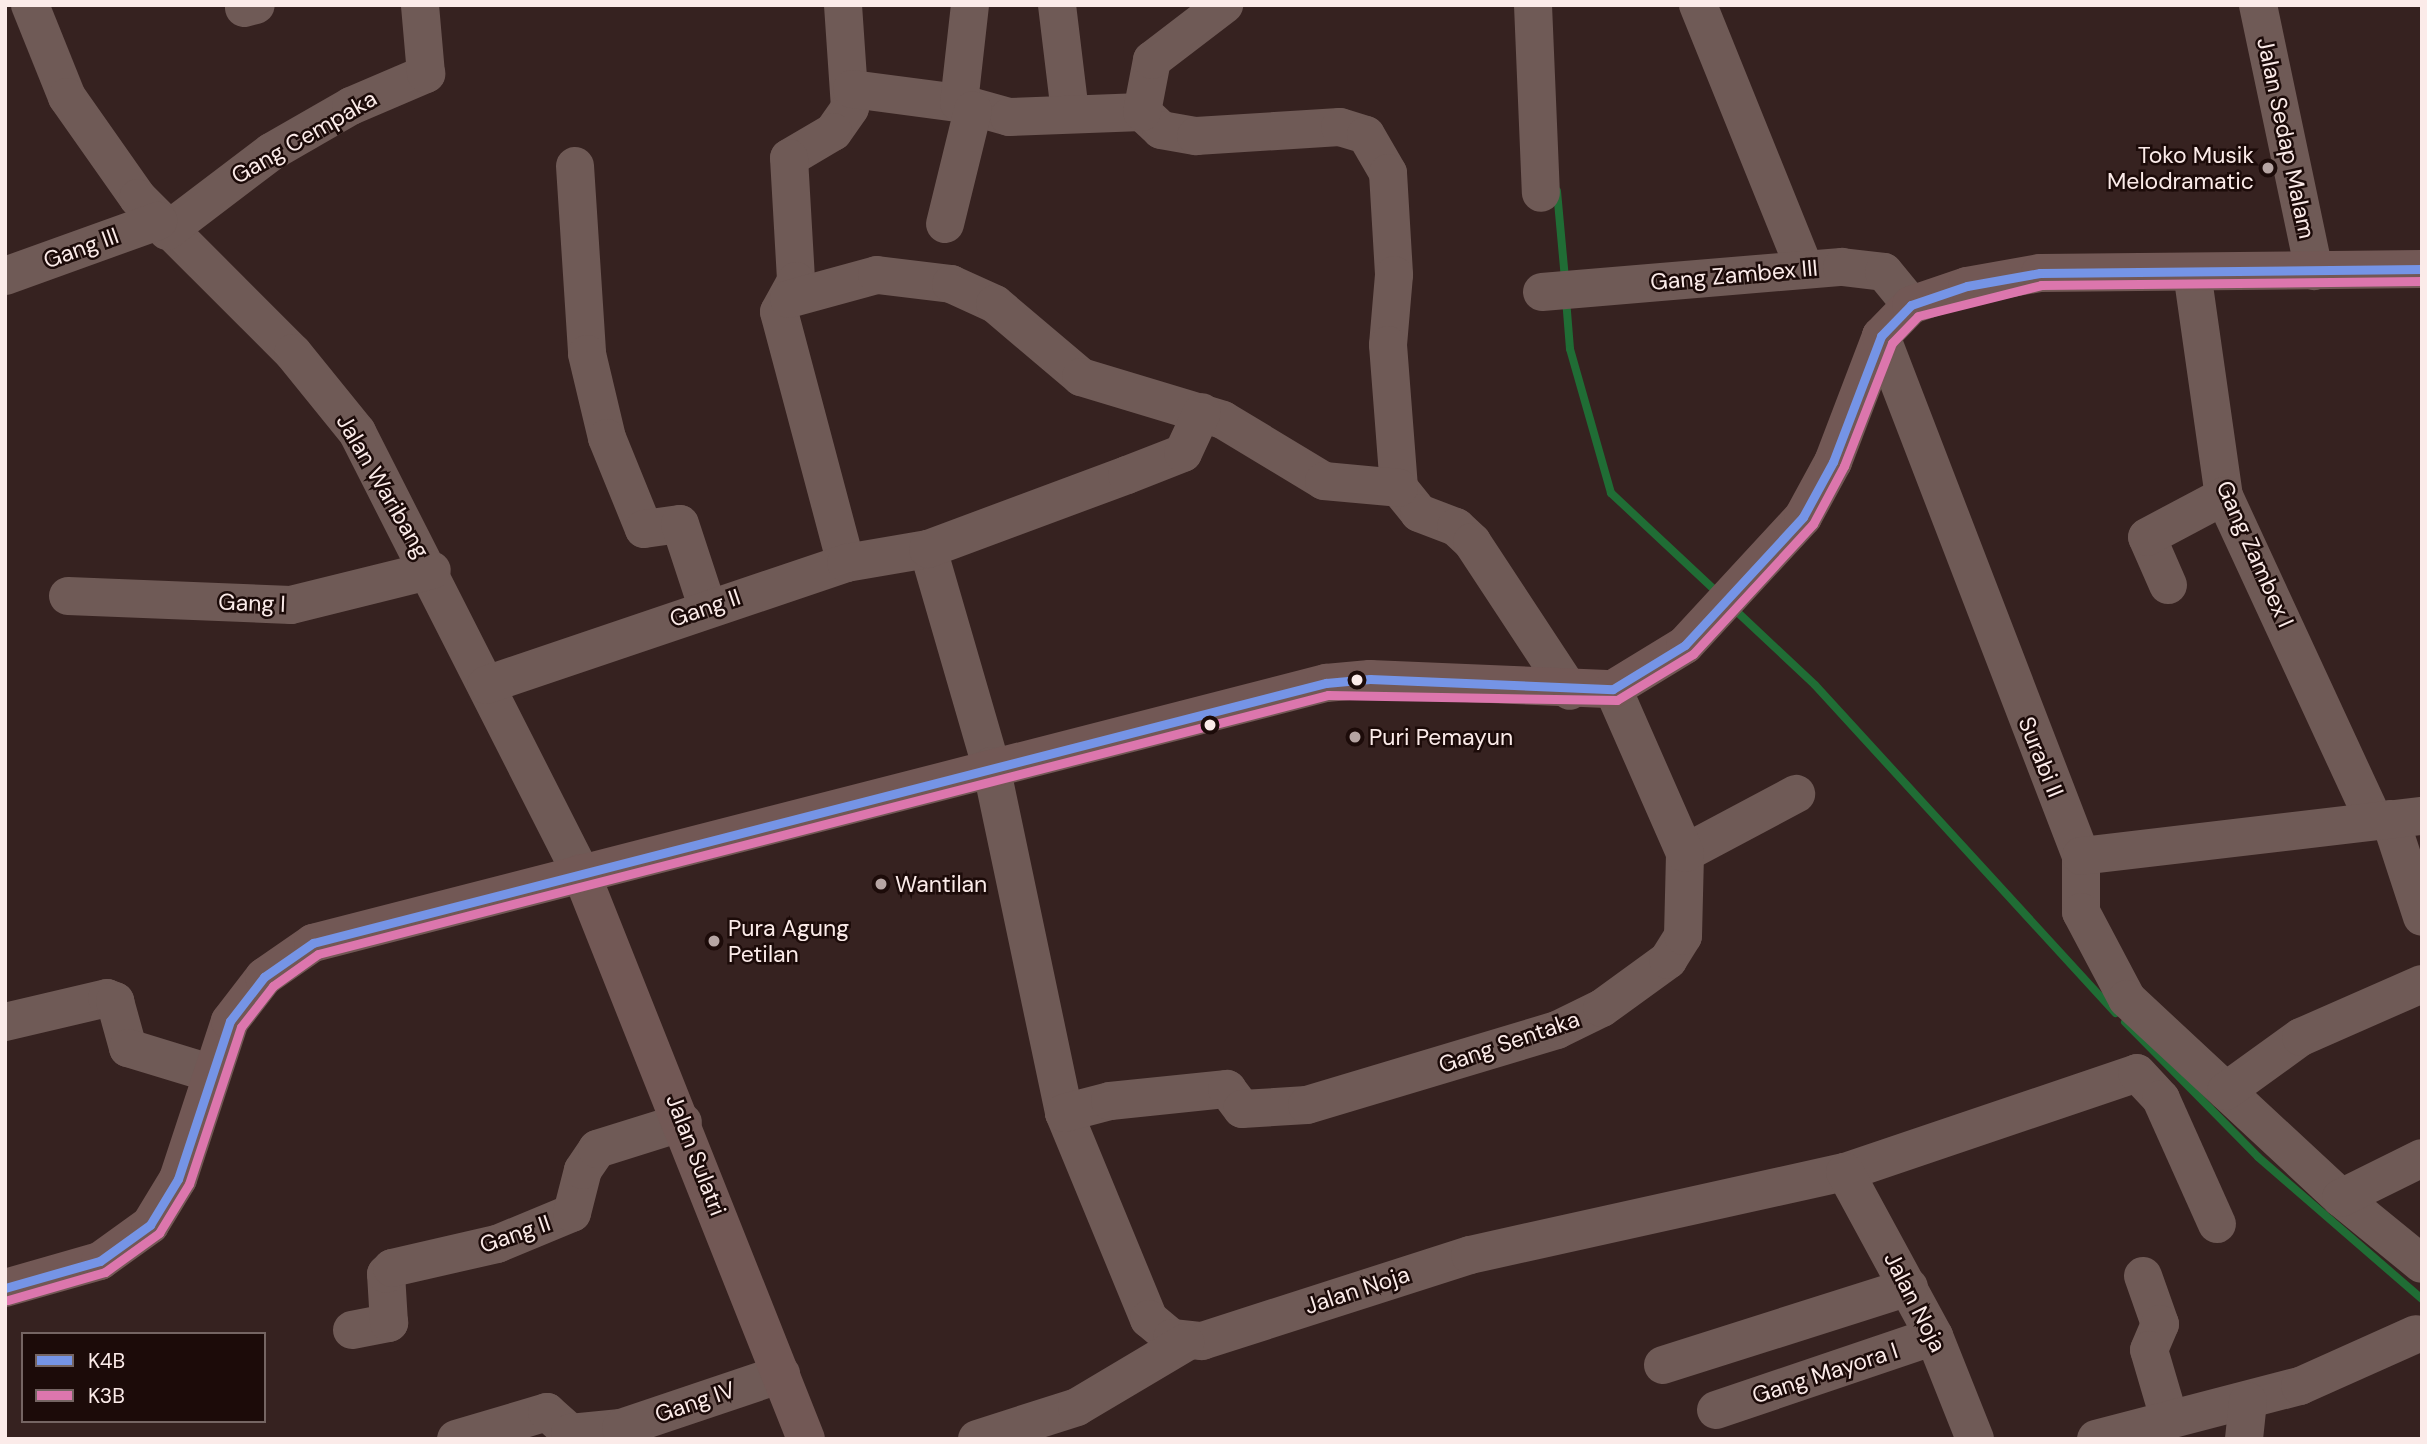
<!DOCTYPE html>
<html>
<head>
<meta charset="utf-8">
<style>
	body { margin:0 }
	#map { position:relative; width:2427px; height:1444px; overflow:hidden; background:#362220; font-family:"DM Sans",sans-serif }
	div>[style] { position:absolute }
	.stream>* { height:8px; margin:-4px; padding:0 4px; transform-origin:4px; border-radius:4px; background:#206d35 }
	.minor>* { height:38px; margin:-19px; padding:0 19px; transform-origin:19px; border-radius:19px; background:#6f5a56 }
	.major>* { height:38px; margin:-19px; padding:0 19px; transform-origin:19px; border-radius:19px; background:#725855 }
	.bus-1>* { height:9px; margin:-4.5px; padding:0 4.5px; transform-origin:4.5px; border-radius:4.5px; background:#7594e6 }
	.bus-2>* { height:9px; margin:-4.5px; padding:0 4.5px; transform-origin:4.5px; border-radius:4.5px; background:#dc76ad }
	.dots>* { width:19px; height:19px; translate:-50% -50%; box-sizing:border-box; border:4px solid #1c0b09; border-radius:50% }
	span { translate:-50% -50%; white-space:nowrap; text-align:center; line-height:1.15; -webkit-text-stroke:5px #1c0b09; paint-order:stroke }
	.street-label { font-size:23px; color:#fbebe9 }
	.poi-label { font-size:23px; color:#fbebe9 }
	.right { translate:-100% -50%; text-align:right }
	.left { translate:0 -50%; text-align:left }
	.frame { position:absolute; inset:0; border:7px solid #fbebe9; pointer-events:none }
	.legend { position:absolute; left:21px; top:1332px; width:245px; height:91px; box-sizing:border-box; background:#1c0b09; border:2px solid #756563; margin:0; padding:9px 12px; list-style:none; font-size:21px; color:#fbebe9 }
	.legend li { display:flex; align-items:center; gap:14px; height:35px }
	.legend b { width:35px; border:2px solid #756563 }
</style>
</head>
<body>
<div id="map">
	<div class="stream">
		<i style="left:1557px;top:191px;width:88px;rotate:84.8deg"></i>
		<i style="left:1566px;top:299px;width:50px;rotate:85.4deg"></i>
		<i style="left:1570px;top:349px;width:150px;rotate:74.1deg"></i>
		<i style="left:1611px;top:493px;width:148px;rotate:43.1deg"></i>
		<i style="left:1733px;top:608px;width:112px;rotate:43.2deg"></i>
		<i style="left:1815px;top:685px;width:445px;rotate:47.5deg"></i>
		<i style="left:2125px;top:1022px;width:190px;rotate:45.4deg"></i>
		<i style="left:2258px;top:1157px;width:217px;rotate:40.9deg"></i>
	</div>
	<div class="minor">
		<i style="left:30px;top:5px;width:99px;rotate:68.1deg"></i>
		<i style="left:67px;top:97px;width:123px;rotate:54.9deg"></i>
		<i style="left:138px;top:198px;width:219px;rotate:45deg"></i>
		<i style="left:293px;top:353px;width:102px;rotate:51deg"></i>
		<i style="left:357px;top:432px;width:495px;rotate:63.1deg"></i>
		<i style="left:843px;top:5px;width:103px;rotate:86.1deg"></i>
		<i style="left:850px;top:108px;width:29px;rotate:125deg"></i>
		<i style="left:833px;top:132px;width:51px;rotate:149.4deg"></i>
		<i style="left:789px;top:158px;width:123px;rotate:86.7deg"></i>
		<i style="left:796px;top:281px;width:35px;rotate:119deg"></i>
		<i style="left:779px;top:312px;width:260px;rotate:75.1deg"></i>
		<i style="left:1057px;top:5px;width:109px;rotate:83.1deg"></i>
		<i style="left:1533px;top:5px;width:188px;rotate:87.6deg"></i>
		<i style="left:1698px;top:5px;width:283px;rotate:68deg"></i>
		<i style="left:2258px;top:5px;width:272px;rotate:78.1deg"></i>
		<i style="left:244px;top:8px;width:12px;rotate:-14deg"></i>
		<i style="left:852px;top:89px;width:108px;rotate:7.5deg"></i>
		<i style="left:959px;top:103px;width:52px;rotate:15.6deg"></i>
		<i style="left:1009px;top:117px;width:133px;rotate:-2.2deg"></i>
		<i style="left:959px;top:103px;width:99px;rotate:-83.6deg"></i>
		<i style="left:1142px;top:112px;width:26px;rotate:43deg"></i>
		<i style="left:1161px;top:130px;width:36px;rotate:10deg"></i>
		<i style="left:1196px;top:136px;width:144px;rotate:-3.6deg"></i>
		<i style="left:1340px;top:127px;width:27px;rotate:17deg"></i>
		<i style="left:1366px;top:135px;width:44px;rotate:59.9deg"></i>
		<i style="left:1388px;top:173px;width:102px;rotate:86.6deg"></i>
		<i style="left:1394px;top:275px;width:70px;rotate:94.9deg"></i>
		<i style="left:1388px;top:345px;width:143px;rotate:85.6deg"></i>
		<i style="left:1399px;top:488px;width:32px;rotate:51deg"></i>
		<i style="left:1419px;top:513px;width:40px;rotate:21deg"></i>
		<i style="left:1456px;top:527px;width:22px;rotate:43deg"></i>
		<i style="left:1472px;top:542px;width:178px;rotate:56.7deg"></i>
		<i style="left:1142px;top:112px;width:53px;rotate:-79.1deg"></i>
		<i style="left:1152px;top:60px;width:91px;rotate:-37.4deg"></i>
		<i style="left:575px;top:166px;width:188px;rotate:86.3deg"></i>
		<i style="left:587px;top:354px;width:86px;rotate:76.6deg"></i>
		<i style="left:607px;top:438px;width:98px;rotate:67.9deg"></i>
		<i style="left:644px;top:529px;width:36px;rotate:-8deg"></i>
		<i style="left:680px;top:524px;width:86px;rotate:71.8deg"></i>
		<i style="left:945px;top:224px;width:117px;rotate:-76.2deg"></i>
		<i style="left:167px;top:231px;width:131px;rotate:-37.2deg"></i>
		<i style="left:271px;top:152px;width:92px;rotate:-29.9deg"></i>
		<i style="left:351px;top:106px;width:82px;rotate:-23.1deg"></i>
		<i style="left:426px;top:74px;width:69px;rotate:-95deg"></i>
		<i style="left:2192px;top:272px;width:226px;rotate:81.9deg"></i>
		<i style="left:2224px;top:496px;width:357px;rotate:65.2deg"></i>
		<i style="left:5px;top:276px;width:163px;rotate:-19.8deg"></i>
		<i style="left:1542px;top:292px;width:301px;rotate:-4.8deg"></i>
		<i style="left:1842px;top:267px;width:42px;rotate:6.8deg"></i>
		<i style="left:1884px;top:272px;width:43px;rotate:50.7deg"></i>
		<i style="left:789px;top:299px;width:91px;rotate:-15.3deg"></i>
		<i style="left:877px;top:275px;width:75px;rotate:6.9deg"></i>
		<i style="left:951px;top:284px;width:48px;rotate:24.4deg"></i>
		<i style="left:995px;top:304px;width:113px;rotate:40.3deg"></i>
		<i style="left:1081px;top:377px;width:148px;rotate:16.8deg"></i>
		<i style="left:1223px;top:420px;width:118px;rotate:31.1deg"></i>
		<i style="left:1324px;top:481px;width:75px;rotate:5.3deg"></i>
		<i style="left:1881px;top:336px;width:557px;rotate:68.96deg"></i>
		<i style="left:928px;top:549px;width:226px;rotate:73.8deg"></i>
		<i style="left:991px;top:766px;width:355px;rotate:78.1deg"></i>
		<i style="left:1064px;top:1113px;width:223px;rotate:67.6deg"></i>
		<i style="left:1149px;top:1319px;width:30px;rotate:40deg"></i>
		<i style="left:1172px;top:1338px;width:30px;rotate:6deg"></i>
		<i style="left:1202px;top:1341px;width:281px;rotate:-17.8deg"></i>
		<i style="left:1470px;top:1255px;width:384px;rotate:-12.5deg"></i>
		<i style="left:1845px;top:1172px;width:308px;rotate:-18.7deg"></i>
		<i style="left:2137px;top:1073px;width:35px;rotate:47deg"></i>
		<i style="left:2161px;top:1099px;width:137px;rotate:65.9deg"></i>
		<i style="left:2168px;top:585px;width:52px;rotate:-113.6deg"></i>
		<i style="left:2147px;top:537px;width:87px;rotate:-28deg"></i>
		<i style="left:68px;top:596px;width:223px;rotate:2.3deg"></i>
		<i style="left:291px;top:605px;width:145px;rotate:-13.9deg"></i>
		<i style="left:486px;top:685px;width:380px;rotate:-18.7deg"></i>
		<i style="left:846px;top:563px;width:83px;rotate:-9.7deg"></i>
		<i style="left:928px;top:549px;width:212px;rotate:-20.4deg"></i>
		<i style="left:1127px;top:475px;width:60px;rotate:-21.4deg"></i>
		<i style="left:1183px;top:453px;width:45px;rotate:-65.1deg"></i>
		<i style="left:2390px;top:819px;width:103px;rotate:71.9deg"></i>
		<i style="left:1685px;top:853px;width:126px;rotate:-28deg"></i>
		<i style="left:2081px;top:856px;width:56px;rotate:90deg"></i>
		<i style="left:2081px;top:912px;width:98px;rotate:62.1deg"></i>
		<i style="left:2127px;top:999px;width:292px;rotate:42.9deg"></i>
		<i style="left:2341px;top:1198px;width:104px;rotate:39.2deg"></i>
		<i style="left:2081px;top:856px;width:343px;rotate:-6.7deg"></i>
		<i style="left:5px;top:1022px;width:105px;rotate:-13.2deg"></i>
		<i style="left:107px;top:998px;width:9px;rotate:21deg"></i>
		<i style="left:115px;top:1001px;width:49px;rotate:74.5deg"></i>
		<i style="left:128px;top:1048px;width:86px;rotate:17deg"></i>
		<i style="left:2226px;top:1091px;width:92px;rotate:-35.8deg"></i>
		<i style="left:2301px;top:1037px;width:132px;rotate:-23.7deg"></i>
		<i style="left:1064px;top:1113px;width:48px;rotate:-14.6deg"></i>
		<i style="left:1110px;top:1101px;width:118px;rotate:-5.9deg"></i>
		<i style="left:1227px;top:1089px;width:25px;rotate:53deg"></i>
		<i style="left:1242px;top:1109px;width:65px;rotate:-3.5deg"></i>
		<i style="left:1307px;top:1105px;width:261px;rotate:-16.7deg"></i>
		<i style="left:1557px;top:1030px;width:50px;rotate:-26.1deg"></i>
		<i style="left:1602px;top:1008px;width:82px;rotate:-36deg"></i>
		<i style="left:1668px;top:960px;width:28px;rotate:-58deg"></i>
		<i style="left:1683px;top:936px;width:83px;rotate:-88.6deg"></i>
		<i style="left:1685px;top:853px;width:179px;rotate:-113.7deg"></i>
		<i style="left:1845px;top:1172px;width:187px;rotate:61.5deg"></i>
		<i style="left:1934px;top:1336px;width:111px;rotate:68.3deg"></i>
		<i style="left:2341px;top:1198px;width:90px;rotate:-26.3deg"></i>
		<i style="left:2143px;top:1276px;width:51px;rotate:70.5deg"></i>
		<i style="left:2160px;top:1324px;width:28px;rotate:113deg"></i>
		<i style="left:2149px;top:1350px;width:71px;rotate:73.6deg"></i>
		<i style="left:352px;top:1330px;width:38px;rotate:-11deg"></i>
		<i style="left:389px;top:1323px;width:49px;rotate:-93.5deg"></i>
		<i style="left:386px;top:1274px;width:8px;rotate:-45deg"></i>
		<i style="left:392px;top:1268px;width:108px;rotate:-12.9deg"></i>
		<i style="left:497px;top:1244px;width:81px;rotate:-22.5deg"></i>
		<i style="left:572px;top:1213px;width:44px;rotate:-75.7deg"></i>
		<i style="left:583px;top:1170px;width:25px;rotate:-56deg"></i>
		<i style="left:597px;top:1149px;width:90px;rotate:-17.4deg"></i>
		<i style="left:1663px;top:1365px;width:258px;rotate:-17.6deg"></i>
		<i style="left:1716px;top:1410px;width:230px;rotate:-18.7deg"></i>
		<i style="left:456px;top:1439px;width:95px;rotate:-16.5deg"></i>
		<i style="left:547px;top:1412px;width:31px;rotate:42deg"></i>
		<i style="left:570px;top:1433px;width:51px;rotate:-5.6deg"></i>
		<i style="left:621px;top:1428px;width:169px;rotate:-18.6deg"></i>
		<i style="left:977px;top:1439px;width:105px;rotate:-17.7deg"></i>
		<i style="left:1077px;top:1407px;width:126px;rotate:-30.7deg"></i>
		<i style="left:2096px;top:1439px;width:211px;rotate:-14.6deg"></i>
		<i style="left:2300px;top:1386px;width:127px;rotate:-24.1deg"></i>
		<i style="left:2244px;top:1439px;width:38px;rotate:-84deg"></i>
	</div>
	<div class="major">
		<i style="left:581px;top:873px;width:609px;rotate:68.32deg"></i>
		<i style="left:5px;top:1288px;width:99px;rotate:-15.9deg"></i>
		<i style="left:100px;top:1261px;width:62px;rotate:-35.8deg"></i>
		<i style="left:150px;top:1225px;width:54px;rotate:-58.7deg"></i>
		<i style="left:178px;top:1179px;width:166px;rotate:-71.8deg"></i>
		<i style="left:230px;top:1021px;width:56px;rotate:-52.3deg"></i>
		<i style="left:264px;top:977px;width:60px;rotate:-34.8deg"></i>
		<i style="left:313px;top:943px;width:1046px;rotate:-14.4deg"></i>
		<i style="left:1326px;top:683px;width:44px;rotate:-5.2deg"></i>
		<i style="left:1370px;top:679px;width:243px;rotate:2.4deg"></i>
		<i style="left:1613px;top:689px;width:84px;rotate:-31.4deg"></i>
		<i style="left:1685px;top:645px;width:174px;rotate:-47.3deg"></i>
		<i style="left:1803px;top:517px;width:63px;rotate:-61.4deg"></i>
		<i style="left:1833px;top:462px;width:135px;rotate:-69.1deg"></i>
		<i style="left:1881px;top:336px;width:43px;rotate:-45.9deg"></i>
		<i style="left:1911px;top:305px;width:59px;rotate:-18.7deg"></i>
		<i style="left:1967px;top:286px;width:74px;rotate:-10.1deg"></i>
		<i style="left:2040px;top:273px;width:382px;rotate:-0.6deg"></i>
	</div>
	<div class="bus-1">
		<i style="left:5px;top:1288px;width:99px;rotate:-15.9deg"></i>
		<i style="left:100px;top:1261px;width:62px;rotate:-35.8deg"></i>
		<i style="left:150px;top:1225px;width:54px;rotate:-58.7deg"></i>
		<i style="left:178px;top:1179px;width:166px;rotate:-71.8deg"></i>
		<i style="left:230px;top:1021px;width:56px;rotate:-52.3deg"></i>
		<i style="left:264px;top:977px;width:60px;rotate:-34.8deg"></i>
		<i style="left:313px;top:943px;width:1046px;rotate:-14.4deg"></i>
		<i style="left:1326px;top:683px;width:44px;rotate:-5.2deg"></i>
		<i style="left:1370px;top:679px;width:243px;rotate:2.4deg"></i>
		<i style="left:1613px;top:689px;width:84px;rotate:-31.4deg"></i>
		<i style="left:1685px;top:645px;width:174px;rotate:-47.3deg"></i>
		<i style="left:1803px;top:517px;width:63px;rotate:-61.4deg"></i>
		<i style="left:1833px;top:462px;width:135px;rotate:-69.1deg"></i>
		<i style="left:1881px;top:336px;width:43px;rotate:-45.9deg"></i>
		<i style="left:1911px;top:305px;width:59px;rotate:-18.7deg"></i>
		<i style="left:1967px;top:286px;width:74px;rotate:-10.1deg"></i>
		<i style="left:2040px;top:273px;width:382px;rotate:-0.6deg"></i>
	</div>
	<div class="bus-2">
		<i style="left:8px;top:1300px;width:101px;rotate:-16.1deg"></i>
		<i style="left:105px;top:1272px;width:67px;rotate:-35.8deg"></i>
		<i style="left:159px;top:1233px;width:57px;rotate:-58.5deg"></i>
		<i style="left:189px;top:1184px;width:165px;rotate:-71.7deg"></i>
		<i style="left:241px;top:1027px;width:52px;rotate:-52deg"></i>
		<i style="left:273px;top:986px;width:55px;rotate:-35.4deg"></i>
		<i style="left:318px;top:954px;width:1043px;rotate:-14.38deg"></i>
		<i style="left:1328px;top:695px;width:289px;rotate:1deg"></i>
		<i style="left:1617px;top:700px;width:89px;rotate:-31.2deg"></i>
		<i style="left:1693px;top:654px;width:177px;rotate:-47.3deg"></i>
		<i style="left:1813px;top:524px;width:66px;rotate:-61.9deg"></i>
		<i style="left:1844px;top:466px;width:132px;rotate:-68.7deg"></i>
		<i style="left:1892px;top:343px;width:37px;rotate:-46deg"></i>
		<i style="left:1918px;top:316px;width:127px;rotate:-14.1deg"></i>
		<i style="left:2041px;top:285px;width:381px;rotate:-0.6deg"></i>
	</div>
	<div class="dots">
		<i style="left:2268px;top:168px;background:#b6a5a3"></i>
		<i style="left:1357px;top:680px;background:#fbebe9"></i>
		<i style="left:1210px;top:725px;background:#fbebe9"></i>
		<i style="left:1355px;top:737px;background:#b6a5a3"></i>
		<i style="left:881px;top:884px;background:#b6a5a3"></i>
		<i style="left:714px;top:941px;background:#b6a5a3"></i>
	</div>
	<div class="street-label">
		<span style="left:304px;top:137px;rotate:-30deg">Gang Cempaka</span>
		<span style="left:2286px;top:138px;rotate:78deg">Jalan Sedap Malam</span>
		<span style="left:81px;top:248px;rotate:-20deg">Gang III</span>
		<span style="left:1734px;top:275px;rotate:-5deg">Gang Zambex III</span>
		<span style="left:383px;top:486px;rotate:60deg">Jalan Waribang</span>
		<span style="left:2255px;top:554px;rotate:66deg">Gang Zambex I</span>
		<span style="left:252px;top:603px;rotate:2deg">Gang I</span>
		<span style="left:705px;top:608px;rotate:-19deg">Gang II</span>
		<span style="left:2041px;top:757px;rotate:68deg">Surabi II</span>
		<span style="left:1509px;top:1042px;rotate:-19deg">Gang Sentaka</span>
		<span style="left:696px;top:1155px;rotate:69deg">Jalan Sulatri</span>
		<span style="left:515px;top:1234px;rotate:-19deg">Gang II</span>
		<span style="left:1357px;top:1290px;rotate:-18deg">Jalan Noja</span>
		<span style="left:1915px;top:1302px;rotate:63deg">Jalan Noja</span>
		<span style="left:1825px;top:1373px;rotate:-18deg">Gang Mayora I</span>
		<span style="left:695px;top:1402px;rotate:-19deg">Gang IV</span>
	</div>
	<div class="poi-label">
		<span class="right" style="left:2254px;top:168px">Toko Musik<br>Melodramatic</span>
		<span class="left" style="left:1369px;top:737px">Puri Pemayun</span>
		<span class="left" style="left:895px;top:884px">Wantilan</span>
		<span class="left" style="left:728px;top:941px">Pura Agung<br>Petilan</span>
	</div>
	<div class="frame"></div>
	<ul class="legend">
	<li><b style="height:9px;background:#7594e6"></b>K4B</li>
	<li><b style="height:9px;background:#dc76ad"></b>K3B</li>
	</ul>
</div>
</body>
</html>
